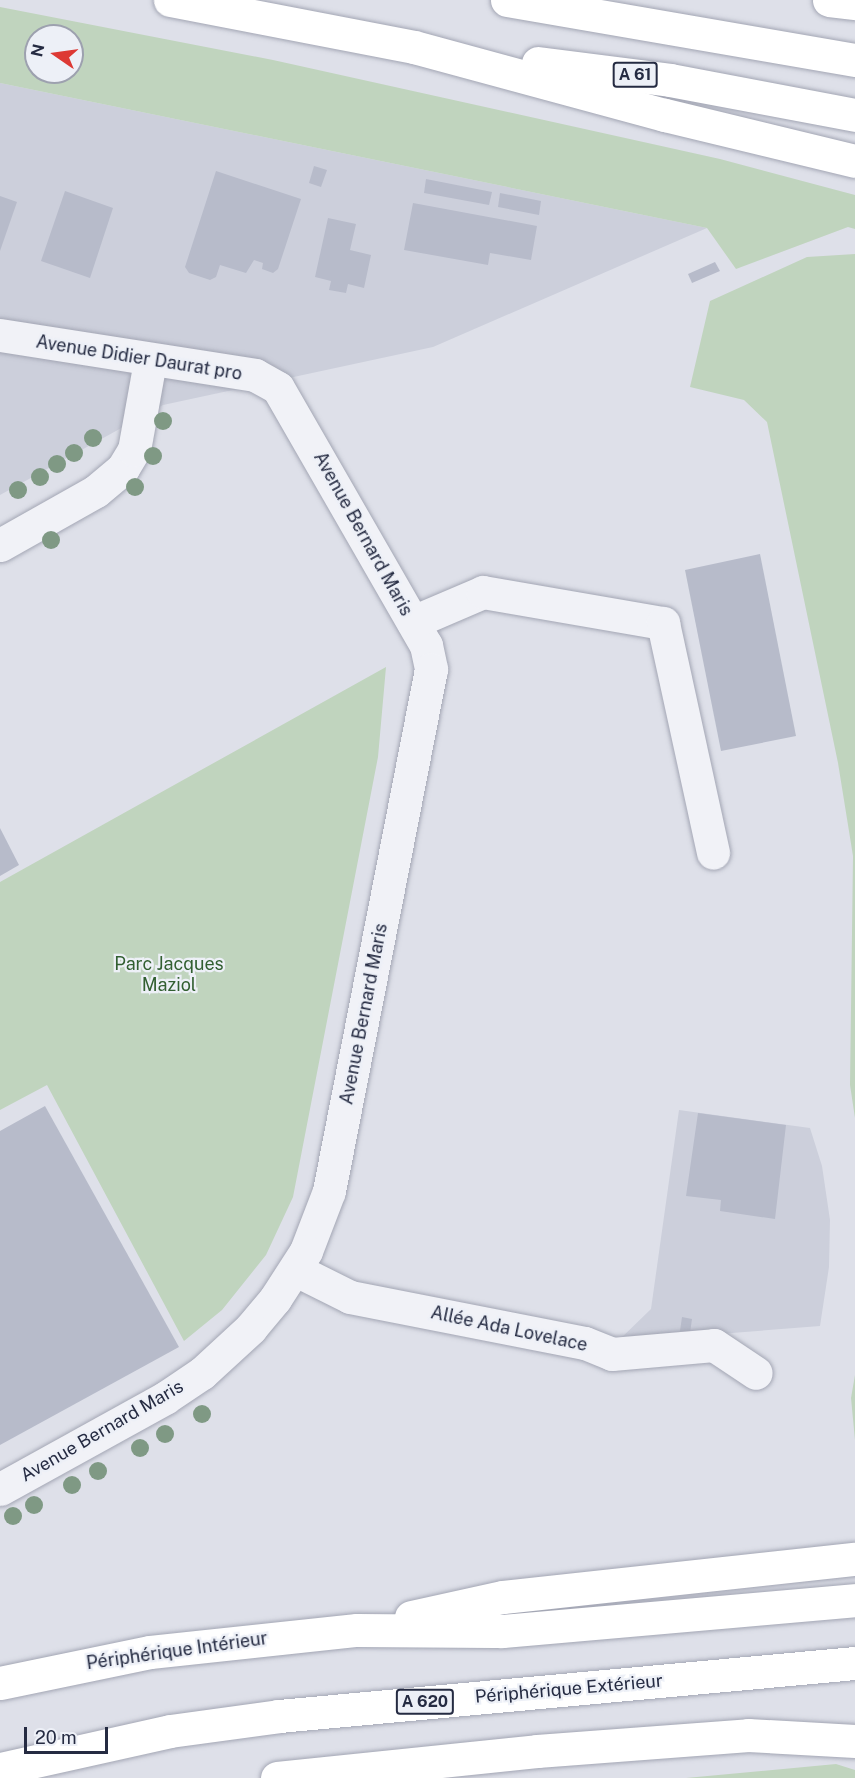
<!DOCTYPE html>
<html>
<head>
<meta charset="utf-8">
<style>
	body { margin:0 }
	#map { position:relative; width:855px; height:1778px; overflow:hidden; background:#dee0e9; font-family:"Public Sans",sans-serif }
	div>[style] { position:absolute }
	.built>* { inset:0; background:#cccfdb }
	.green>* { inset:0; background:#c0d4be }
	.building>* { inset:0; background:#b7bbca }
	.roads { filter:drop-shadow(0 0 2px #a3a6b4) drop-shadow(0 0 2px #a3a6b4) }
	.minor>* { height:33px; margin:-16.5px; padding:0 16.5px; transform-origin:16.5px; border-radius:16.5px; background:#f1f2f7 }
	.highway>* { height:33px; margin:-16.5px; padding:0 16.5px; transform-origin:16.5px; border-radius:16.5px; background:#fff }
	.trees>* { width:18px; height:18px; margin:-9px; border-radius:50%; background:#7f9984 }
	span { translate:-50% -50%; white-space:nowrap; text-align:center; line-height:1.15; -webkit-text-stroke:4.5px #edf0f7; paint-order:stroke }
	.shield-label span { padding:2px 4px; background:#edf0f7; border:2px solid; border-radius:4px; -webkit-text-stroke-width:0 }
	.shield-label { font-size:16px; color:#252b42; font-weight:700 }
	.street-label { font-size:18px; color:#252b42 }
	.park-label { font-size:18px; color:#325f31 }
	.north { position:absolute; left:24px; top:24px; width:60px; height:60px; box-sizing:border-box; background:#edf0f7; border:2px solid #9da1af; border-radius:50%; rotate:283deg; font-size:16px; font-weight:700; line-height:24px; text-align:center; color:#252b42 }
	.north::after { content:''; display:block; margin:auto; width:21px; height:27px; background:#dd3934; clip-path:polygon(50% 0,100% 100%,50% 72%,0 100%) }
	.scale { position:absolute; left:24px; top:1727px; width:84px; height:27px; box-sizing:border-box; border:3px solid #252b42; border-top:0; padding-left:8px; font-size:18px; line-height:21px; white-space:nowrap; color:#252b42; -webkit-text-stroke:4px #edf0f7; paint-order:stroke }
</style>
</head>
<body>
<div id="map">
	<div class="built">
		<i style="clip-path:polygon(0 83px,707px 228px,433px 347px,163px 405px,0 495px)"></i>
		<i style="clip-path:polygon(679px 1110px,810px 1128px,822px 1166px,830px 1220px,829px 1267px,820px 1326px,617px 1342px,651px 1309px)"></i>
	</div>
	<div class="green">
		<i style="clip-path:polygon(evenodd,0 7px,273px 60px,720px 159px,855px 195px,855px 229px,848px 227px,736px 269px,707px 228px,0 83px,0 7px,36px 36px,72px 36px,72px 72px,36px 72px,36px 36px)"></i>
		<i style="clip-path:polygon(855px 254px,855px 1118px,850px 1085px,853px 856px,838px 763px,767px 422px,744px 400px,690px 387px,710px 301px,807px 257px)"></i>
		<i style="clip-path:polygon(386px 667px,378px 757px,293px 1197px,266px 1255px,222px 1310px,184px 1341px,47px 1085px,0 1110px,0 882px)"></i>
		<i style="clip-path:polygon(855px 1375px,855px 1440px,851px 1398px)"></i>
		<i style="clip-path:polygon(836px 1764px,855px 1770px,855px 1778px,686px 1778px)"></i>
	</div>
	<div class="building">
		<i style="clip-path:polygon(314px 166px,327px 170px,321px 187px,309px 183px)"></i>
		<i style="clip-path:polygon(216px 171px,301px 199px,278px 269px,273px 273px,262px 269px,263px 263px,254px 260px,246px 273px,220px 265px,216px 277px,210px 280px,189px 273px,185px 267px)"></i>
		<i style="clip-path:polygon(426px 179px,492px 192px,489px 205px,424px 193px)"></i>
		<i style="clip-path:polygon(65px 191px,113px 208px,90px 278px,41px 261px)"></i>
		<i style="clip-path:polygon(500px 193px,541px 201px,539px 215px,498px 207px)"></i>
		<i style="clip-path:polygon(0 196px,17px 202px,0 251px)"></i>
		<i style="clip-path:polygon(413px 203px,537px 226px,531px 260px,490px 253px,488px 265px,404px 250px)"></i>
		<i style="clip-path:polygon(328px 218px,356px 224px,350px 250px,371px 255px,364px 288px,348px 284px,346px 293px,329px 290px,331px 281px,315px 277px)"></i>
		<i style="clip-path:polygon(715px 262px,720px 271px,692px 283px,688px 274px)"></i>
		<i style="clip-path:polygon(760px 554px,796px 736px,721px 751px,685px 570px)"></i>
		<i style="clip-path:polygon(0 828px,19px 865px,0 876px)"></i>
		<i style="clip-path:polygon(45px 1106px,179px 1347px,0 1445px,0 1131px)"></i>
		<i style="clip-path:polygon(698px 1113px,786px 1125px,775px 1219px,720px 1211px,721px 1200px,686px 1196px)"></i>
		<i style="clip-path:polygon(682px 1317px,692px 1319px,690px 1333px,680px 1331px)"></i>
	</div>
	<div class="roads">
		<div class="minor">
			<i style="left:0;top:335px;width:258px;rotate:8.9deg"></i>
			<i style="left:255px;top:375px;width:26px;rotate:29deg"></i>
			<i style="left:278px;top:388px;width:297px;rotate:60.1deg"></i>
			<i style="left:426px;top:645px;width:25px;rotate:78deg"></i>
			<i style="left:431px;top:669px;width:532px;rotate:101.06deg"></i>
			<i style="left:329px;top:1191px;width:64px;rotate:111deg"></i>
			<i style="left:306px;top:1251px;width:57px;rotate:122.9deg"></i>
			<i style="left:275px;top:1299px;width:38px;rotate:130deg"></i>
			<i style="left:251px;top:1328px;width:67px;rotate:137.4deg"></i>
			<i style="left:202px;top:1373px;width:45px;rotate:146deg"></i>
			<i style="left:165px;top:1398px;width:188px;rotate:151.1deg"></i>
			<i style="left:0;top:545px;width:110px;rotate:-29.4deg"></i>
			<i style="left:96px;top:491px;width:35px;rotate:-40deg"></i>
			<i style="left:123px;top:468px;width:21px;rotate:-59deg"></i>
			<i style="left:134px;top:450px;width:90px;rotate:-79.8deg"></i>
			<i style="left:413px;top:622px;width:76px;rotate:-23.2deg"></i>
			<i style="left:483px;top:592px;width:183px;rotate:9.8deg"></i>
			<i style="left:663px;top:623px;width:235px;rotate:77.7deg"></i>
			<i style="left:296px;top:1270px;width:60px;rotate:26.6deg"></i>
			<i style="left:350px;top:1297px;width:239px;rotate:11.1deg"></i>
			<i style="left:585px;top:1343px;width:29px;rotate:22deg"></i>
			<i style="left:612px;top:1354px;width:102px;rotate:-5deg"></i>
			<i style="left:714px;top:1345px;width:50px;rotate:33.7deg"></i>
		</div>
		<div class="highway">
			<i style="left:170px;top:0;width:248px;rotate:10.9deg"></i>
			<i style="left:414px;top:47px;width:260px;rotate:15.2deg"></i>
			<i style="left:665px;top:115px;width:195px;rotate:13.6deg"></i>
			<i style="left:507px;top:0;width:353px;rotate:9.8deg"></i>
			<i style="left:829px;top:0;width:26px;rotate:7deg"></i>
			<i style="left:538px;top:63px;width:133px;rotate:7.3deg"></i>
			<i style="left:670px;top:80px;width:188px;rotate:10.7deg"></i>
			<i style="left:411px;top:1617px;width:94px;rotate:-12.3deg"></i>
			<i style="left:503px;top:1597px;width:354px;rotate:-6.2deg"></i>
			<i style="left:0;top:1683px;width:153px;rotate:-11.7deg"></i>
			<i style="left:150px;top:1652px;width:208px;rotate:-6.1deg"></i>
			<i style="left:357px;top:1630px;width:145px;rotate:0.4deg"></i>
			<i style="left:502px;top:1631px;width:354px;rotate:-5deg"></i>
			<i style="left:0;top:1769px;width:174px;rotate:-12.6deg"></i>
			<i style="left:170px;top:1731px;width:110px;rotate:-7.8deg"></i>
			<i style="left:279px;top:1716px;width:578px;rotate:-5.26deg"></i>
			<i style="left:277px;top:1778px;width:261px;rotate:-5.9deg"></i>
			<i style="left:537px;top:1751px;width:212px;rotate:-4.3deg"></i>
			<i style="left:748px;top:1735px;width:107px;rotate:3.2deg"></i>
		</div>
	</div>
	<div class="trees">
		<i style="left:163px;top:421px"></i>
		<i style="left:93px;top:438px"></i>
		<i style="left:74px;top:453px"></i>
		<i style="left:153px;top:456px"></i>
		<i style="left:57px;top:464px"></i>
		<i style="left:40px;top:477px"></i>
		<i style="left:135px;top:487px"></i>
		<i style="left:18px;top:490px"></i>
		<i style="left:51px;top:540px"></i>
		<i style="left:202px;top:1414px"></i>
		<i style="left:165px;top:1434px"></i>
		<i style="left:140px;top:1448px"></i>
		<i style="left:98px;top:1471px"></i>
		<i style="left:72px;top:1485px"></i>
		<i style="left:34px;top:1505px"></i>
		<i style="left:13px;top:1516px"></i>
	</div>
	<div class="shield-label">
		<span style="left:635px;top:75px">A 61</span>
		<span style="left:425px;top:1702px">A 620</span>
	</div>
	<div class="street-label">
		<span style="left:139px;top:358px;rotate:9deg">Avenue Didier Daurat pro</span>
		<span style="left:363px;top:534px;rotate:61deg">Avenue Bernard Maris</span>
		<span style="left:364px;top:1014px;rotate:-79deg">Avenue Bernard Maris</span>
		<span style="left:509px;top:1329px;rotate:12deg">Allée Ada Lovelace</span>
		<span style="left:102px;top:1431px;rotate:-30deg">Avenue Bernard Maris</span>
		<span style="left:177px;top:1651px;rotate:-8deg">Périphérique Intérieur</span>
		<span style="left:569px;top:1689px;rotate:-5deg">Périphérique Extérieur</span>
	</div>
	<div class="park-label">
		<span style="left:169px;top:975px">Parc Jacques<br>Maziol</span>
	</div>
	<div class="north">N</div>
	<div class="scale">20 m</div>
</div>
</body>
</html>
